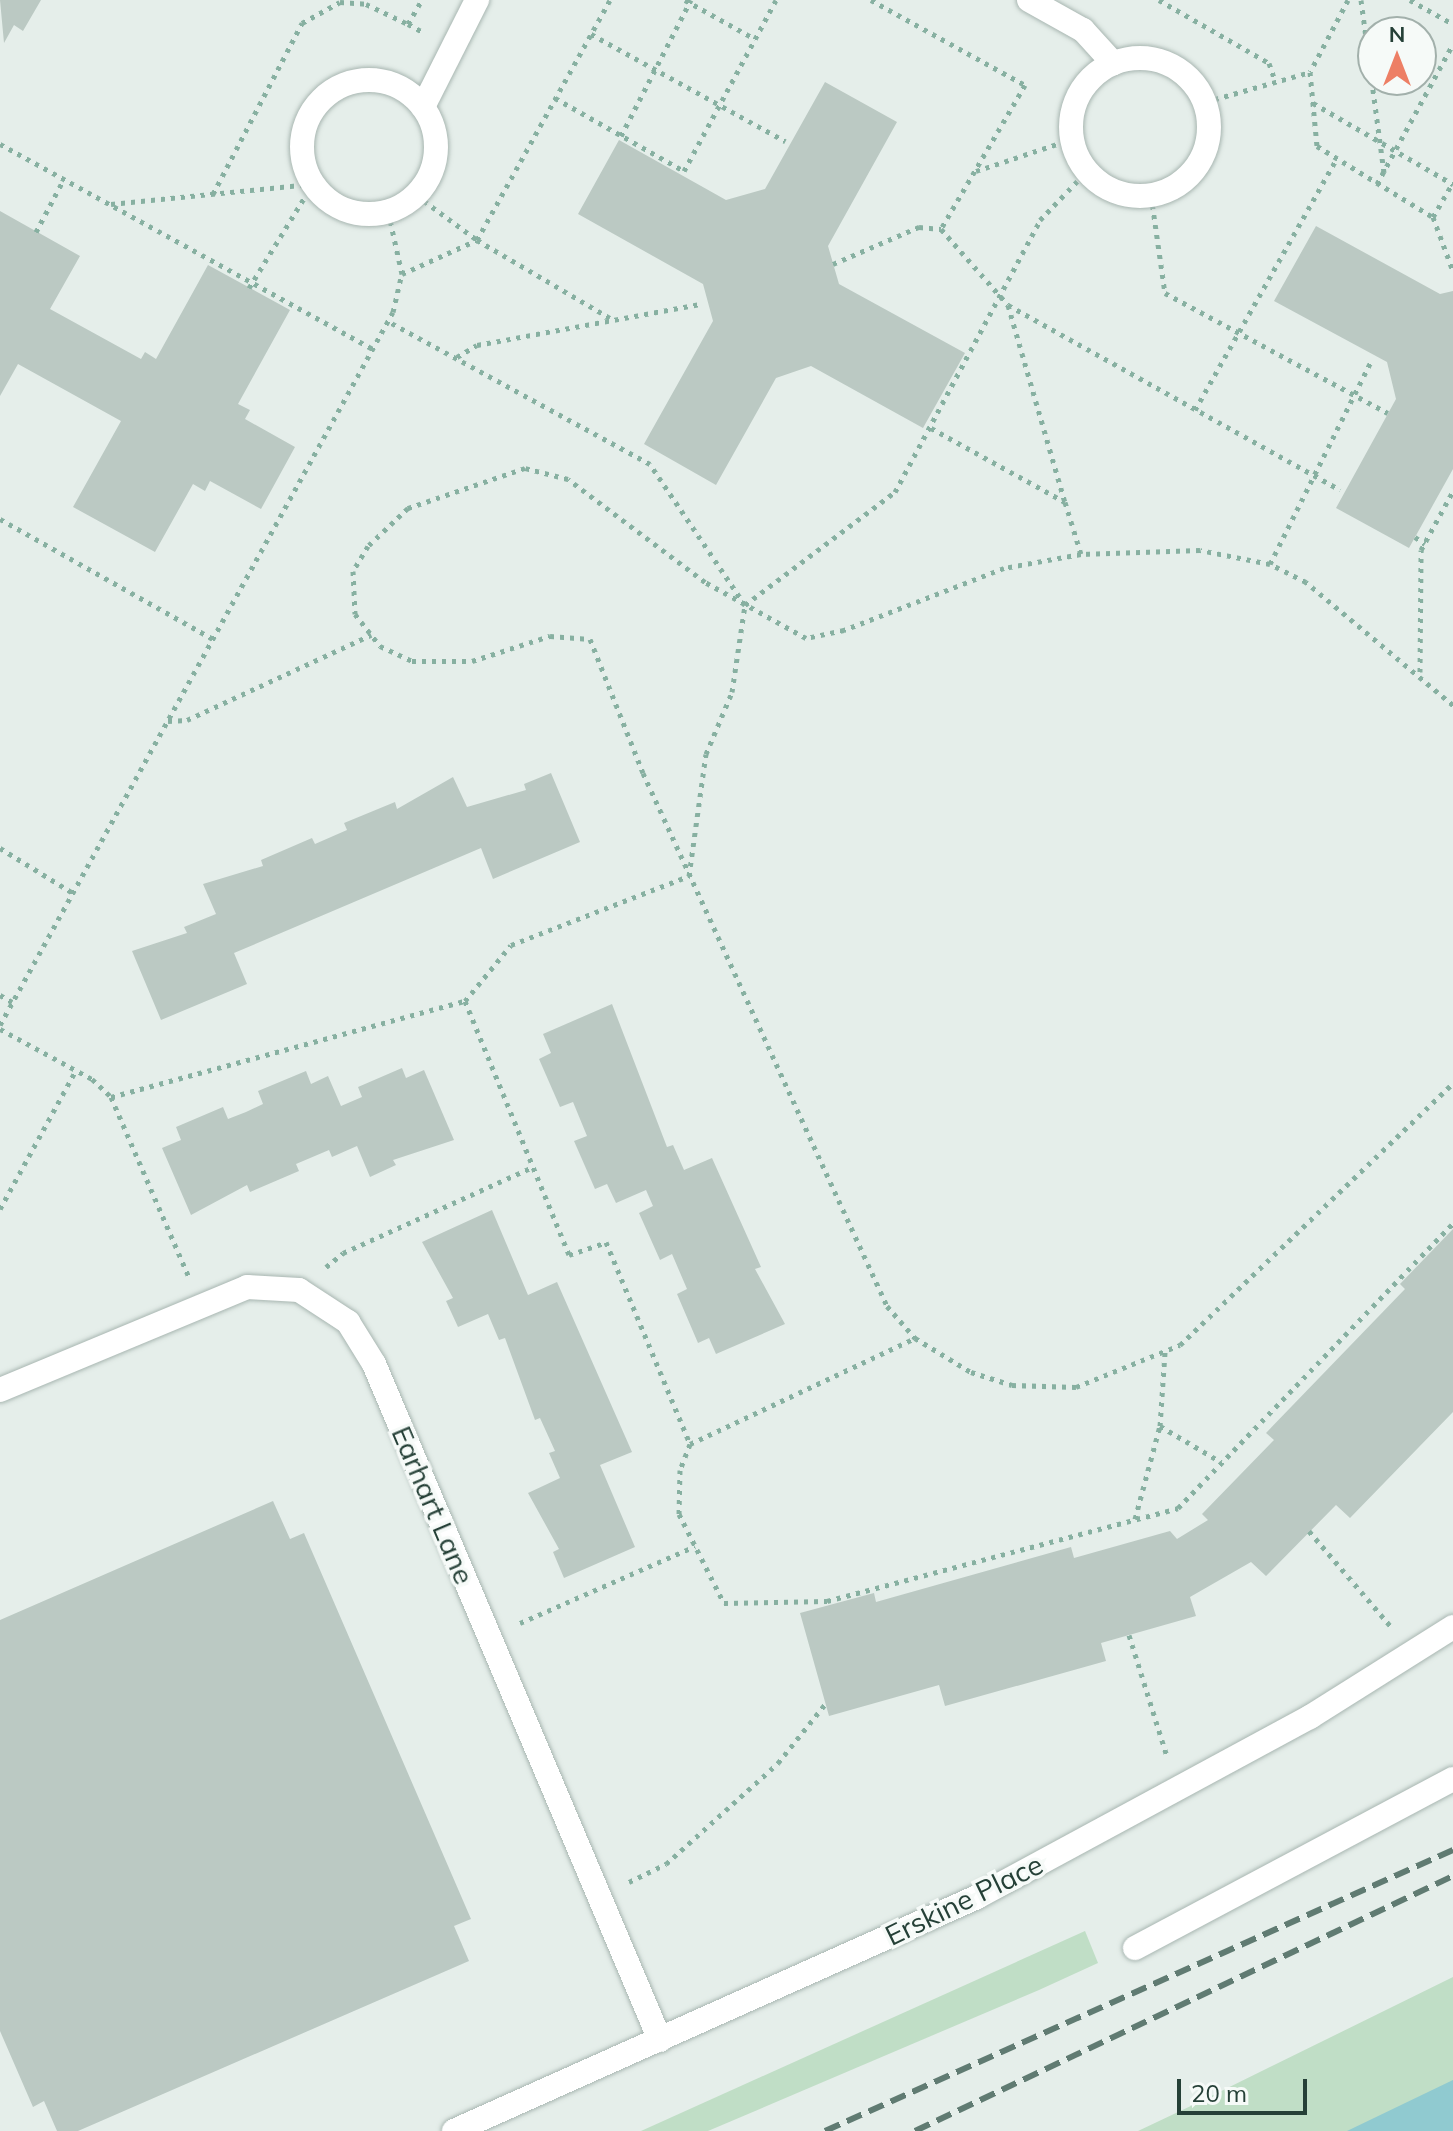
<!DOCTYPE html>
<html>
<head>
<meta charset="utf-8">
<style>
	body { margin:0 }
	#map { position:relative; width:1453px; height:2131px; overflow:hidden; background:#e5eeea; font-family:Mulish,sans-serif }
	div>[style] { position:absolute }
	.green>* { inset:0; background:#c0dec6 }
	.water>* { inset:0; background:#90cad0 }
	.building>* { inset:0; background:#bbc9c3 }
	.path>* { height:5px; margin-top:-2.5px; transform-origin:0; background:repeating-linear-gradient(90deg,#87b0a1 0 4px,transparent 0 10px) }
	.roads { filter:drop-shadow(0 0 2px #a8b6b1) drop-shadow(0 0 2px #a8b6b1) }
	.minor>* { height:24px; margin:-12px; padding:0 12px; transform-origin:12px; border-radius:12px; background:#fff }
	.minor>.ring { margin:-12px; padding:0; box-sizing:content-box; background:none; border:24px solid #fff; border-radius:50% }
	.rail>* { height:6px; margin-top:-3px; transform-origin:0; background:repeating-linear-gradient(90deg,#607b72 0 16px,transparent 0 24px) }
	span { translate:-50% -50%; white-space:nowrap; text-align:center; line-height:1.15; -webkit-text-stroke:7px #f6faf8; paint-order:stroke }
	.street-label { font-size:28px; color:#254037 }
	.north { position:absolute; left:1357px; top:16px; width:80px; height:80px; box-sizing:border-box; background:#f6faf8; border:2px solid #a2b0ab; border-radius:50%; rotate:0deg; font-size:22px; font-weight:700; line-height:32px; text-align:center; color:#254037 }
	.north::after { content:''; display:block; margin:auto; width:28px; height:36px; background:#ed7f65; clip-path:polygon(50% 0,100% 100%,50% 72%,0 100%) }
	.scale { position:absolute; left:1177px; top:2079px; width:130px; height:36px; box-sizing:border-box; border:4px solid #254037; border-top:0; padding-left:10px; font-size:24px; line-height:28px; white-space:nowrap; color:#254037; -webkit-text-stroke:6px #f6faf8; paint-order:stroke }
</style>
</head>
<body>
<div id="map">
	<div class="green">
		<i style="clip-path:polygon(1085px 1931px,1098px 1963px,1039px 1990px,708px 2131px,641px 2131px)"></i>
		<i style="clip-path:polygon(1453px 1977px,1453px 2131px,1138px 2131px,1195px 2104px)"></i>
	</div>
	<div class="water">
		<i style="clip-path:polygon(1453px 2080px,1453px 2131px,1347px 2131px)"></i>
	</div>
	<div class="building">
		<i style="clip-path:polygon(0 0,41px 0,23px 31px,14px 25px,4px 43px)"></i>
		<i style="clip-path:polygon(825px 82px,897px 122px,828px 246px,839px 284px,965px 353px,923px 428px,811px 366px,776px 378px,716px 485px,644px 444px,713px 321px,703px 284px,578px 214px,619px 140px,726px 200px,765px 189px)"></i>
		<i style="clip-path:polygon(0 211px,80px 256px,50px 309px,141px 359px,145px 352px,156px 359px,208px 265px,290px 310px,238px 404px,250px 410px,245px 419px,295px 447px,261px 509px,210px 481px,205px 491px,193px 484px,155px 552px,73px 507px,121px 421px,18px 364px,0 396px)"></i>
		<i style="clip-path:polygon(1316px 226px,1440px 294px,1453px 291px,1453px 469px,1409px 548px,1336px 508px,1396px 399px,1387px 362px,1274px 301px)"></i>
		<i style="clip-path:polygon(551px 773px,580px 842px,493px 879px,481px 848px,234px 953px,247px 984px,161px 1020px,132px 951px,187px 933px,184px 927px,216px 914px,203px 884px,263px 866px,261px 860px,312px 838px,315px 844px,347px 830px,344px 823px,395px 802px,397px 809px,453px 777px,467px 807px,526px 790px,524px 784px)"></i>
		<i style="clip-path:polygon(612px 1004px,667px 1147px,673px 1145px,684px 1170px,712px 1158px,761px 1267px,755px 1269px,785px 1324px,716px 1354px,709px 1338px,698px 1343px,677px 1294px,687px 1289px,672px 1254px,660px 1260px,639px 1213px,653px 1206px,646px 1190px,616px 1203px,607px 1184px,595px 1189px,574px 1141px,587px 1136px,573px 1102px,560px 1107px,539px 1059px,551px 1053px,543px 1034px)"></i>
		<i style="clip-path:polygon(402px 1068px,406px 1078px,424px 1070px,454px 1140px,393px 1160px,396px 1165px,370px 1177px,357px 1146px,332px 1157px,329px 1150px,296px 1164px,299px 1171px,250px 1192px,247px 1185px,191px 1215px,162px 1148px,181px 1140px,176px 1127px,223px 1107px,228px 1119px,246px 1112px,263px 1104px,258px 1091px,306px 1071px,311px 1084px,328px 1076px,341px 1106px,362px 1097px,358px 1087px)"></i>
		<i style="clip-path:polygon(492px 1210px,528px 1295px,557px 1282px,632px 1452px,600px 1465px,635px 1547px,564px 1578px,553px 1552px,559px 1549px,528px 1493px,560px 1478px,549px 1453px,555px 1451px,540px 1418px,535px 1420px,505px 1338px,499px 1340px,488px 1314px,458px 1327px,446px 1301px,453px 1298px,422px 1242px)"></i>
		<i style="clip-path:polygon(1453px 1229px,1453px 1412px,1350px 1518px,1336px 1505px,1266px 1576px,1251px 1562px,1190px 1597px,1196px 1616px,1101px 1643px,1106px 1661px,945px 1706px,939px 1685px,829px 1716px,800px 1613px,874px 1593px,876px 1602px,1071px 1547px,1074px 1558px,1170px 1531px,1177px 1539px,1208px 1520px,1202px 1514px,1274px 1440px,1266px 1433px,1405px 1289px,1400px 1284px)"></i>
		<i style="clip-path:polygon(273px 1501px,290px 1539px,304px 1533px,471px 1919px,454px 1926px,469px 1961px,78px 2131px,57px 2131px,44px 2101px,33px 2107px,0 2031px,0 1620px)"></i>
	</div>
	<div class="path">
		<i style="left:685px;top:0;width:80px;rotate:29.1deg"></i>
		<i style="left:871px;top:0;width:176px;rotate:28.9deg"></i>
		<i style="left:1025px;top:85px;width:167px;rotate:120.3deg"></i>
		<i style="left:1159px;top:0;width:127px;rotate:29.8deg"></i>
		<i style="left:1269px;top:63px;width:18px;rotate:71deg"></i>
		<i style="left:1348px;top:0;width:81px;rotate:117.8deg"></i>
		<i style="left:1310px;top:72px;width:74px;rotate:84.6deg"></i>
		<i style="left:1317px;top:146px;width:136px;rotate:31.5deg"></i>
		<i style="left:1433px;top:217px;width:58px;rotate:69.7deg"></i>
		<i style="left:1361px;top:0;width:174px;rotate:82.4deg"></i>
		<i style="left:1410px;top:0;width:49px;rotate:29.2deg"></i>
		<i style="left:408px;top:24px;width:19px;rotate:28deg"></i>
		<i style="left:591px;top:34px;width:222px;rotate:28.9deg"></i>
		<i style="left:555px;top:98px;width:148px;rotate:29.5deg"></i>
		<i style="left:684px;top:171px;width:194px;rotate:-61.7deg"></i>
		<i style="left:1205px;top:102px;width:109px;rotate:-15.9deg"></i>
		<i style="left:1313px;top:103px;width:162px;rotate:30.1deg"></i>
		<i style="left:621px;top:136px;width:153px;rotate:-62.8deg"></i>
		<i style="left:0;top:144px;width:426px;rotate:28.8deg"></i>
		<i style="left:976px;top:171px;width:101px;rotate:-18.4deg"></i>
		<i style="left:1377px;top:184px;width:159px;rotate:-61.5deg"></i>
		<i style="left:213px;top:194px;width:193px;rotate:-62.5deg"></i>
		<i style="left:302px;top:23px;width:43px;rotate:-28.9deg"></i>
		<i style="left:340px;top:2px;width:26px;rotate:4deg"></i>
		<i style="left:366px;top:4px;width:47px;rotate:25.5deg"></i>
		<i style="left:408px;top:24px;width:28px;rotate:-60deg"></i>
		<i style="left:416px;top:195px;width:76px;rotate:36.4deg"></i>
		<i style="left:477px;top:240px;width:154px;rotate:30.4deg"></i>
		<i style="left:1151px;top:195px;width:99px;rotate:81.9deg"></i>
		<i style="left:1165px;top:293px;width:253px;rotate:28.3deg"></i>
		<i style="left:111px;top:204px;width:203px;rotate:-5.7deg"></i>
		<i style="left:1433px;top:217px;width:39px;rotate:-60deg"></i>
		<i style="left:36px;top:232px;width:60px;rotate:-62.2deg"></i>
		<i style="left:833px;top:264px;width:94px;rotate:-23.3deg"></i>
		<i style="left:919px;top:227px;width:22px;rotate:5deg"></i>
		<i style="left:941px;top:229px;width:101px;rotate:48.6deg"></i>
		<i style="left:1008px;top:305px;width:205px;rotate:73.9deg"></i>
		<i style="left:402px;top:274px;width:82px;rotate:-24.4deg"></i>
		<i style="left:477px;top:240px;width:274px;rotate:-61deg"></i>
		<i style="left:249px;top:288px;width:121px;rotate:-58.5deg"></i>
		<i style="left:1008px;top:305px;width:380px;rotate:29.1deg"></i>
		<i style="left:457px;top:357px;width:23px;rotate:-31deg"></i>
		<i style="left:477px;top:345px;width:227px;rotate:-10.4deg"></i>
		<i style="left:1195px;top:410px;width:287px;rotate:-60.6deg"></i>
		<i style="left:931px;top:428px;width:153px;rotate:28.9deg"></i>
		<i style="left:1065px;top:502px;width:54px;rotate:72.9deg"></i>
		<i style="left:0;top:519px;width:244px;rotate:29.4deg"></i>
		<i style="left:1415px;top:537px;width:12px;rotate:35deg"></i>
		<i style="left:1270px;top:564px;width:229px;rotate:-63.5deg"></i>
		<i style="left:745px;top:605px;width:188px;rotate:-37deg"></i>
		<i style="left:895px;top:492px;width:308px;rotate:-61.9deg"></i>
		<i style="left:1040px;top:220px;width:68px;rotate:-46.2deg"></i>
		<i style="left:1420px;top:672px;width:122px;rotate:-89.5deg"></i>
		<i style="left:1421px;top:550px;width:67px;rotate:-61.5deg"></i>
		<i style="left:1453px;top:705px;width:192px;rotate:-140.1deg"></i>
		<i style="left:1306px;top:582px;width:40px;rotate:-153.4deg"></i>
		<i style="left:1270px;top:564px;width:71px;rotate:-168.7deg"></i>
		<i style="left:1200px;top:550px;width:119px;rotate:178.1deg"></i>
		<i style="left:1081px;top:554px;width:78px;rotate:169.7deg"></i>
		<i style="left:1004px;top:568px;width:172px;rotate:158.8deg"></i>
		<i style="left:844px;top:630px;width:39px;rotate:168deg"></i>
		<i style="left:806px;top:638px;width:115px;rotate:-151deg"></i>
		<i style="left:705px;top:582px;width:171px;rotate:-143.1deg"></i>
		<i style="left:568px;top:479px;width:44px;rotate:-165.7deg"></i>
		<i style="left:525px;top:468px;width:124px;rotate:161.1deg"></i>
		<i style="left:408px;top:508px;width:55px;rotate:136.5deg"></i>
		<i style="left:368px;top:546px;width:29px;rotate:121deg"></i>
		<i style="left:353px;top:571px;width:43px;rotate:87.3deg"></i>
		<i style="left:355px;top:614px;width:41px;rotate:52deg"></i>
		<i style="left:380px;top:646px;width:35px;rotate:25deg"></i>
		<i style="left:412px;top:661px;width:60px"></i>
		<i style="left:472px;top:661px;width:82px;rotate:-17.8deg"></i>
		<i style="left:550px;top:636px;width:40px;rotate:4.3deg"></i>
		<i style="left:590px;top:639px;width:144px;rotate:68.4deg"></i>
		<i style="left:643px;top:773px;width:586px;rotate:65.4deg"></i>
		<i style="left:887px;top:1306px;width:43px;rotate:48.8deg"></i>
		<i style="left:915px;top:1338px;width:66px;rotate:31.3deg"></i>
		<i style="left:971px;top:1372px;width:43px;rotate:17.6deg"></i>
		<i style="left:1012px;top:1385px;width:64px;rotate:1.8deg"></i>
		<i style="left:1076px;top:1387px;width:112px;rotate:-22deg"></i>
		<i style="left:1180px;top:1345px;width:378px;rotate:-43.8deg"></i>
		<i style="left:168px;top:721px;width:19px;rotate:-3deg"></i>
		<i style="left:187px;top:720px;width:203px;rotate:-24.8deg"></i>
		<i style="left:0;top:848px;width:86px;rotate:31.7deg"></i>
		<i style="left:0;top:995px;width:14px;rotate:30deg"></i>
		<i style="left:465px;top:1001px;width:274px;rotate:67.7deg"></i>
		<i style="left:569px;top:1255px;width:39px;rotate:-19deg"></i>
		<i style="left:606px;top:1242px;width:219px;rotate:67.4deg"></i>
		<i style="left:690px;top:1444px;width:28px;rotate:111deg"></i>
		<i style="left:680px;top:1470px;width:44px;rotate:91.3deg"></i>
		<i style="left:679px;top:1514px;width:100px;rotate:63.2deg"></i>
		<i style="left:724px;top:1603px;width:103px;rotate:-1.1deg"></i>
		<i style="left:827px;top:1601px;width:363px;rotate:-14.8deg"></i>
		<i style="left:1178px;top:1508px;width:396px;rotate:-46deg"></i>
		<i style="left:0;top:1025px;width:814px;rotate:-61.14deg"></i>
		<i style="left:393px;top:312px;width:39px;rotate:-77deg"></i>
		<i style="left:402px;top:274px;width:65px;rotate:-102.5deg"></i>
		<i style="left:0;top:1029px;width:105px;rotate:28.5deg"></i>
		<i style="left:92px;top:1079px;width:26px;rotate:43deg"></i>
		<i style="left:111px;top:1097px;width:196px;rotate:66.6deg"></i>
		<i style="left:111px;top:1097px;width:367px;rotate:-15.2deg"></i>
		<i style="left:465px;top:1001px;width:72px;rotate:-50.6deg"></i>
		<i style="left:511px;top:945px;width:191px;rotate:-21.2deg"></i>
		<i style="left:689px;top:876px;width:123px;rotate:-82.1deg"></i>
		<i style="left:706px;top:754px;width:67px;rotate:-67.2deg"></i>
		<i style="left:732px;top:692px;width:88px;rotate:-81.5deg"></i>
		<i style="left:745px;top:605px;width:170px;rotate:-124deg"></i>
		<i style="left:650px;top:464px;width:298px;rotate:-151.4deg"></i>
		<i style="left:0;top:1209px;width:158px;rotate:-61.3deg"></i>
		<i style="left:326px;top:1267px;width:22px;rotate:-39deg"></i>
		<i style="left:343px;top:1253px;width:209px;rotate:-24.4deg"></i>
		<i style="left:1160px;top:1426px;width:71px;rotate:30.5deg"></i>
		<i style="left:690px;top:1444px;width:249px;rotate:-25.2deg"></i>
		<i style="left:1135px;top:1519px;width:96px;rotate:-75deg"></i>
		<i style="left:1160px;top:1426px;width:74px;rotate:-86.1deg"></i>
		<i style="left:1309px;top:1531px;width:128px;rotate:49.4deg"></i>
		<i style="left:520px;top:1623px;width:191px;rotate:-23.7deg"></i>
		<i style="left:1129px;top:1635px;width:127px;rotate:72.6deg"></i>
		<i style="left:629px;top:1882px;width:41px;rotate:-25.9deg"></i>
		<i style="left:666px;top:1864px;width:151px;rotate:-42deg"></i>
		<i style="left:778px;top:1763px;width:77px;rotate:-51.3deg"></i>
	</div>
	<div class="roads">
		<div class="minor">
			<i style="left:1029px;top:0;width:62px;rotate:29.1deg"></i>
			<i style="left:1083px;top:30px;width:45px;rotate:47.7deg"></i>
			<i class="ring" style="left:1071px;top:58px;width:114px;height:114px"></i>
			<i class="ring" style="left:302px;top:80px;width:110px;height:110px"></i>
			<i style="left:423px;top:107px;width:120px;rotate:-63.2deg"></i>
			<i style="left:0;top:1390px;width:268px;rotate:-22.6deg"></i>
			<i style="left:247px;top:1287px;width:52px;rotate:3.3deg"></i>
			<i style="left:299px;top:1290px;width:59px;rotate:33.1deg"></i>
			<i style="left:348px;top:1322px;width:49px;rotate:58.2deg"></i>
			<i style="left:374px;top:1364px;width:734px;rotate:67.07deg"></i>
			<i style="left:1135px;top:1948px;width:360px;rotate:-28deg"></i>
			<i style="left:454px;top:2131px;width:573px;rotate:-24.1deg"></i>
			<i style="left:977px;top:1897px;width:379px;rotate:-28.4deg"></i>
			<i style="left:1310px;top:1717px;width:169px;rotate:-32.2deg"></i>
		</div>
	</div>
	<div class="rail">
		<i style="left:825px;top:2131px;width:688px;rotate:-24.11deg"></i>
		<i style="left:915px;top:2131px;width:595px;rotate:-25.36deg"></i>
	</div>
	<div class="street-label">
		<span style="left:433px;top:1505px;rotate:67deg">Earhart Lane</span>
		<span style="left:964px;top:1900px;rotate:-26deg">Erskine Place</span>
	</div>
	<div class="north">N</div>
	<div class="scale">20 m</div>
</div>
</body>
</html>
